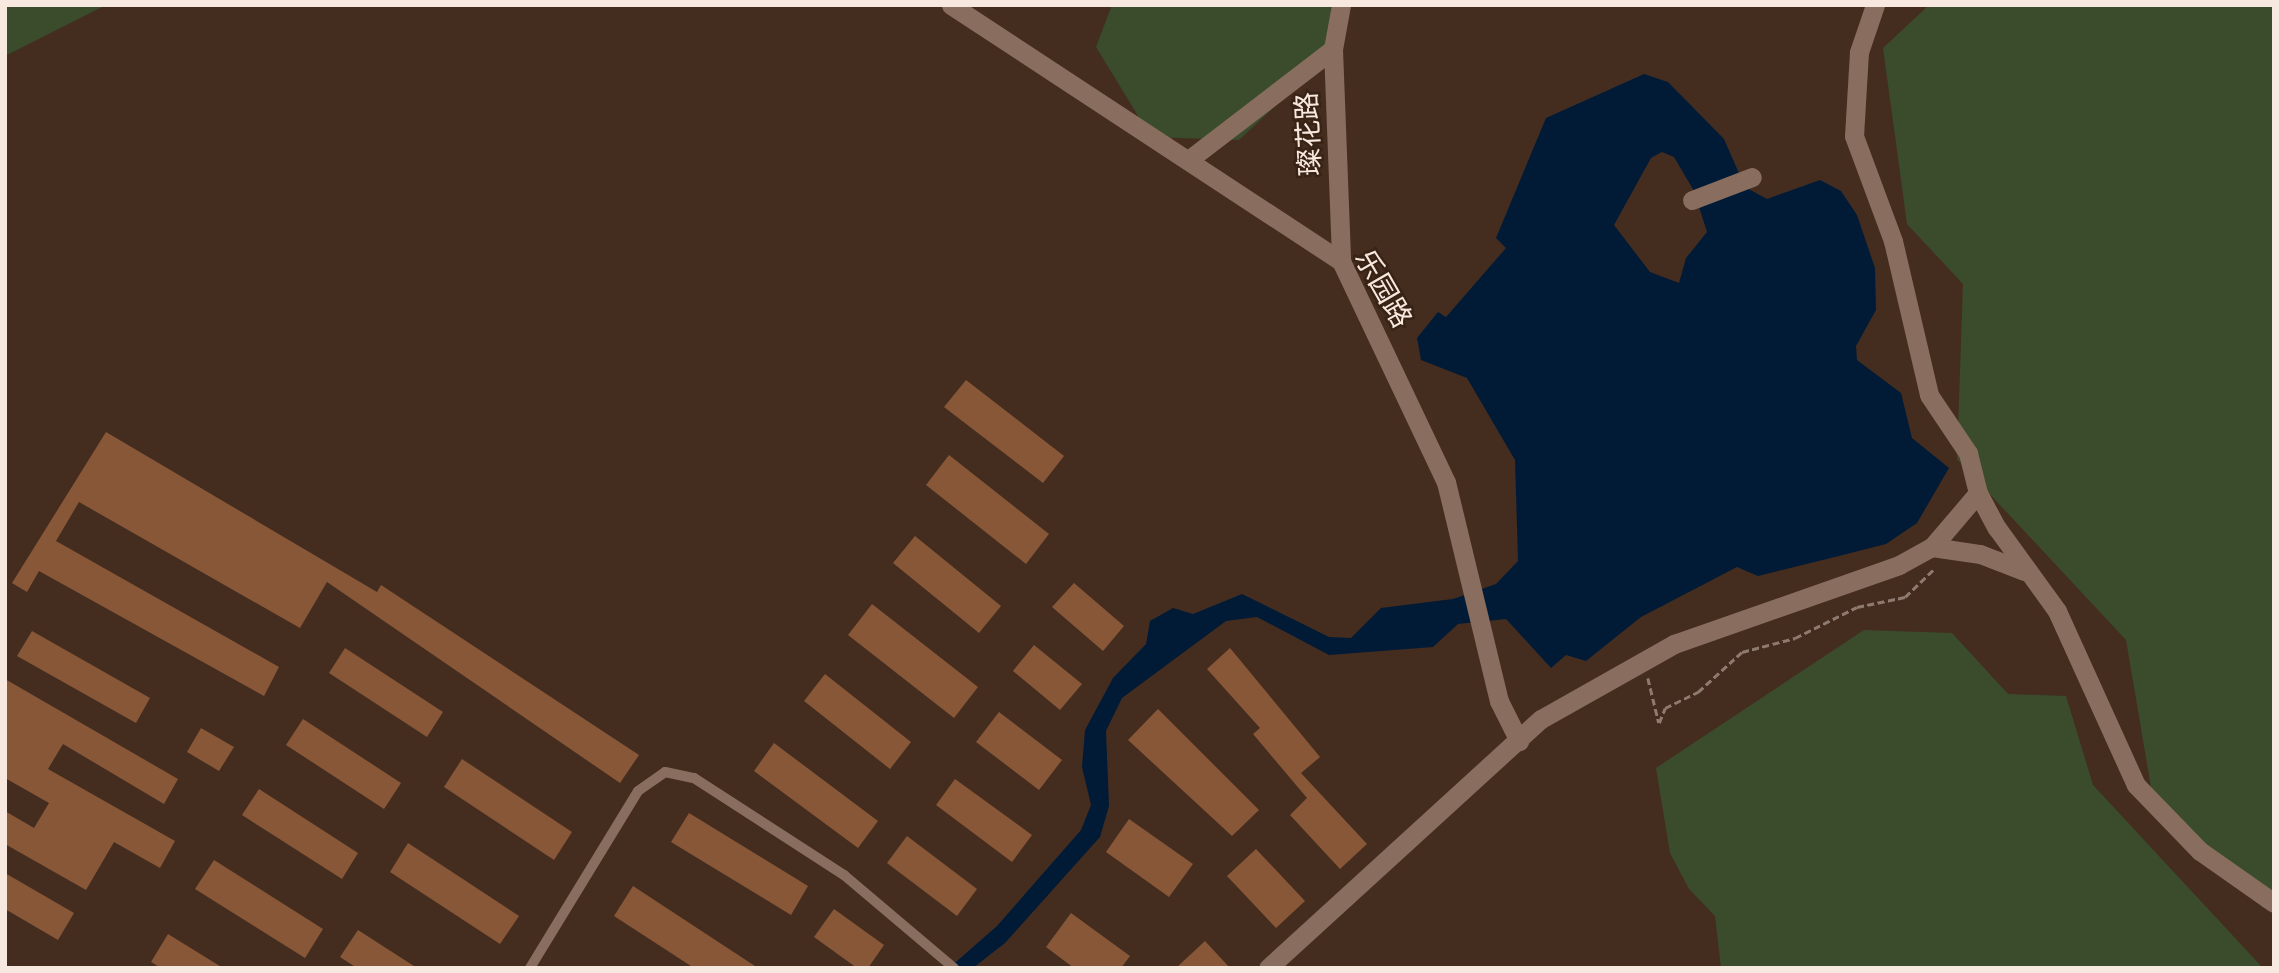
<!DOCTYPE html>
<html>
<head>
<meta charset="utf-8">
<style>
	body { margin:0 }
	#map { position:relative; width:2279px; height:973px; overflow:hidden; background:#442d1f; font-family:Jost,"Noto Sans SC",sans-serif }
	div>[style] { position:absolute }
	.green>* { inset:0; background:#3a4c2b }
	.water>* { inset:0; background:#011b37 }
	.building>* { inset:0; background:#885738 }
	.path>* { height:2.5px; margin-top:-1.25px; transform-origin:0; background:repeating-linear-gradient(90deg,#8e7a6e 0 7px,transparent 0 10.5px) }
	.service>* { height:10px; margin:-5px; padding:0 5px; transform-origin:5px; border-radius:5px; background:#896e5f }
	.minor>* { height:19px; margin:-9.5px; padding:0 9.5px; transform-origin:9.5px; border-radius:9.5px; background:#896e5f }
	span { translate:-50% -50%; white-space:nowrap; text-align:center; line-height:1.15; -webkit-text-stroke:5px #392315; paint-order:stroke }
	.street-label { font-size:28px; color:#f8e9e0 }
	.frame { position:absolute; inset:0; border:7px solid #f8e9e0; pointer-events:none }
</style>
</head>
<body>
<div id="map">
	<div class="green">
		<i style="clip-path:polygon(5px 5px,106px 5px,5px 56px)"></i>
		<i style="clip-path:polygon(1112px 5px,1331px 5px,1329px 56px,1239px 140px,1151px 137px,1096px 47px)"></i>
		<i style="clip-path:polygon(1929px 5px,2274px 5px,2274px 908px,2263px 908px,2151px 787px,2126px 640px,1957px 459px,1963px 284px,1907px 224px,1883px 48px)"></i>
		<i style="clip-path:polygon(1864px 630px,1952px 633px,2008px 694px,2066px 696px,2093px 785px,2261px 966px,2274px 968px,1721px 968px,1715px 916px,1689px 889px,1670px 853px,1656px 768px)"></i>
	</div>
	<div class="water">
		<i style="clip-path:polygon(evenodd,1644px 74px,1668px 82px,1724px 139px,1745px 187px,1767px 199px,1820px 180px,1841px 191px,1857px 215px,1875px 268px,1876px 310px,1856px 346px,1857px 360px,1901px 393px,1912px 438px,1949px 468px,1917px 523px,1886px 544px,1835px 557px,1758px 576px,1737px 567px,1641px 617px,1586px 661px,1566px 655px,1551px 668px,1506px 619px,1458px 624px,1433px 647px,1329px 655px,1257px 617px,1226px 621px,1122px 698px,1106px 731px,1109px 806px,1100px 837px,1005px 943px,973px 968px,949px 968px,997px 926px,1081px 830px,1091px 805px,1082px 767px,1085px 730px,1113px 678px,1146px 644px,1150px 621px,1173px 608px,1193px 614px,1242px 594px,1329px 637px,1351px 638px,1381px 608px,1453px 599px,1496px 584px,1518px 561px,1515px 460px,1467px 378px,1421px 360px,1417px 338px,1438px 312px,1446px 317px,1506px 248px,1496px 238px,1546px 118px,1644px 74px,1662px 152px,1674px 157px,1694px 191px,1707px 232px,1686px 258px,1679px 283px,1650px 272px,1614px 225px,1651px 158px,1662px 152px)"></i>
	</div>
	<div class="building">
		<i style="clip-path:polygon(966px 380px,1064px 456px,1043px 483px,944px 407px)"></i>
		<i style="clip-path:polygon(106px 432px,377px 592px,381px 585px,639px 755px,620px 783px,327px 582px,300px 628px,79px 502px,56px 541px,279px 667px,264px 696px,39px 571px,27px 592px,12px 583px)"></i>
		<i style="clip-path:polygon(949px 455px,1049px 534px,1026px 564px,926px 485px)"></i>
		<i style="clip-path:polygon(915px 536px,1001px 606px,979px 633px,893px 563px)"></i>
		<i style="clip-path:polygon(1074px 583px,1124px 626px,1103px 651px,1052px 607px)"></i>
		<i style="clip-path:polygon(872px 604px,978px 687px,954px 718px,848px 635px)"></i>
		<i style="clip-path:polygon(32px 631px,150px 698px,136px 723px,17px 656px)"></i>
		<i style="clip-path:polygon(1034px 645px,1082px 684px,1060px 710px,1013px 671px)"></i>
		<i style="clip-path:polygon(345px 648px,443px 712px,427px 737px,329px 673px)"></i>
		<i style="clip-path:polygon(1230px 648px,1320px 757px,1301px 773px,1367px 844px,1340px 869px,1290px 815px,1307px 798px,1253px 734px,1260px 728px,1207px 669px)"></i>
		<i style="clip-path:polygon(825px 674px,911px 742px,890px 769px,804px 701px)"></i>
		<i style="clip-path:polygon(5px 679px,178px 779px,164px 804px,63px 744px,48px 769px,175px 841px,160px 868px,114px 842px,86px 890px,5px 844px,5px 811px,34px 828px,49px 803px,5px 778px)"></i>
		<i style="clip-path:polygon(1158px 709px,1259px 810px,1232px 836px,1128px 740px)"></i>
		<i style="clip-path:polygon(999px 712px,1062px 760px,1039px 790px,976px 742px)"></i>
		<i style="clip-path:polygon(303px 719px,401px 783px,384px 809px,286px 745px)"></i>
		<i style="clip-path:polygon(201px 728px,234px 747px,219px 771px,187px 752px)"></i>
		<i style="clip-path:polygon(774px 743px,878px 821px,858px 848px,754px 771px)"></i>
		<i style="clip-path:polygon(462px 759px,572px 832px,554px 860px,444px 787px)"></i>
		<i style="clip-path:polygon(955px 779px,1032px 835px,1012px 862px,936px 805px)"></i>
		<i style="clip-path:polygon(259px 789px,358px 853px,342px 879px,242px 815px)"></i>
		<i style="clip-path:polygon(689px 813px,808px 886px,791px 915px,671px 842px)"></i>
		<i style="clip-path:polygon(1129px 819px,1193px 864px,1169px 897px,1106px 852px)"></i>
		<i style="clip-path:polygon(907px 836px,977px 889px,957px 916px,887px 863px)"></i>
		<i style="clip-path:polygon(408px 843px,519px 916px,500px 944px,390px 872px)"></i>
		<i style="clip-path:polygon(1256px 849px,1305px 901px,1276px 928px,1227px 876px)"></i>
		<i style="clip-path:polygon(214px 860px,323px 929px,305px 958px,195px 889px)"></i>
		<i style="clip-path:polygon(5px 873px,74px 913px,58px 940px,5px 909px)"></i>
		<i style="clip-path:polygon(633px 886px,758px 968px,694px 968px,614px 916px)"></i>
		<i style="clip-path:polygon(834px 909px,884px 945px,868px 968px,857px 968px,814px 937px)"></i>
		<i style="clip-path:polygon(1071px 913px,1130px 956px,1121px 968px,1074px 968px,1046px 947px)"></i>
		<i style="clip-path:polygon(358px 930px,417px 968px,357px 968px,340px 957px)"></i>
		<i style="clip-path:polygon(168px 934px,223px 968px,161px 968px,151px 962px)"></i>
		<i style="clip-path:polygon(1205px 941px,1230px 968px,1176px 968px)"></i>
	</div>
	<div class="path">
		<i style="left:1648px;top:678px;width:46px;rotate:76.3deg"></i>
		<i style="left:1659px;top:723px;width:16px;rotate:-68deg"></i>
		<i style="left:1665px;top:708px;width:37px;rotate:-26deg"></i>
		<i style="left:1698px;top:692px;width:59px;rotate:-42.3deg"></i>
		<i style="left:1742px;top:652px;width:55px;rotate:-14.8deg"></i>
		<i style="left:1795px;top:638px;width:69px;rotate:-26.6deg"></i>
		<i style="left:1857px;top:607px;width:49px;rotate:-11.8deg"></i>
		<i style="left:1905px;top:597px;width:42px;rotate:-44deg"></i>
	</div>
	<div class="service">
		<i style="left:530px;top:968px;width:207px;rotate:-58.6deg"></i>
		<i style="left:638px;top:791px;width:33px;rotate:-35deg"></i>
		<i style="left:665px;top:772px;width:30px;rotate:12deg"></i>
		<i style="left:694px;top:778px;width:179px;rotate:32.9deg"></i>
		<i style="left:844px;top:875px;width:144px;rotate:40.2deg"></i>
	</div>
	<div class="minor">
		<i style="left:951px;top:5px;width:467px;rotate:33.3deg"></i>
		<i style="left:1341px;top:261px;width:245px;rotate:64.6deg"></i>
		<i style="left:1446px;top:482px;width:225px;rotate:76.4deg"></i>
		<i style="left:1499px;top:701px;width:45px;rotate:63.4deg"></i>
		<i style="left:1341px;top:5px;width:45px;rotate:100.3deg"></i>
		<i style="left:1333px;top:49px;width:212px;rotate:87.8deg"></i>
		<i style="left:1875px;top:5px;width:50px;rotate:108.8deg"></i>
		<i style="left:1859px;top:52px;width:84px;rotate:93.4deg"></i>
		<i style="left:1854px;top:136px;width:112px;rotate:69.6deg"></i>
		<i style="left:1893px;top:241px;width:158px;rotate:76.8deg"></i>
		<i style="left:1929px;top:395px;width:70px;rotate:56.1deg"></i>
		<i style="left:1968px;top:453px;width:41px;rotate:76deg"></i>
		<i style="left:1978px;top:493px;width:40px;rotate:62deg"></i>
		<i style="left:1997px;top:528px;width:102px;rotate:54.1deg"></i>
		<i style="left:2057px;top:611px;width:191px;rotate:65.6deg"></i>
		<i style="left:2136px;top:785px;width:92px;rotate:45.9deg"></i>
		<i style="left:2200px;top:851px;width:90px;rotate:35.1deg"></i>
		<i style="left:1191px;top:158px;width:179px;rotate:-37.5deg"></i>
		<i style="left:1692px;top:200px;width:64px;rotate:-21deg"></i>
		<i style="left:1932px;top:547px;width:49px;rotate:8.3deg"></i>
		<i style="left:1980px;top:554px;width:47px;rotate:21.1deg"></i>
		<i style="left:1268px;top:968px;width:369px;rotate:-42.4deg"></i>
		<i style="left:1541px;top:719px;width:153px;rotate:-29.4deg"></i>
		<i style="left:1674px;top:644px;width:238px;rotate:-19.3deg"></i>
		<i style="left:1899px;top:565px;width:38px;rotate:-29deg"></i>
		<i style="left:1932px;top:547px;width:71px;rotate:-49.6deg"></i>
	</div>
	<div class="street-label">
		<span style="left:1309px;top:134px;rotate:-93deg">璨花路</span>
		<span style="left:1383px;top:289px;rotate:60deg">乐园路</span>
	</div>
	<div class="frame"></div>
</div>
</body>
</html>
